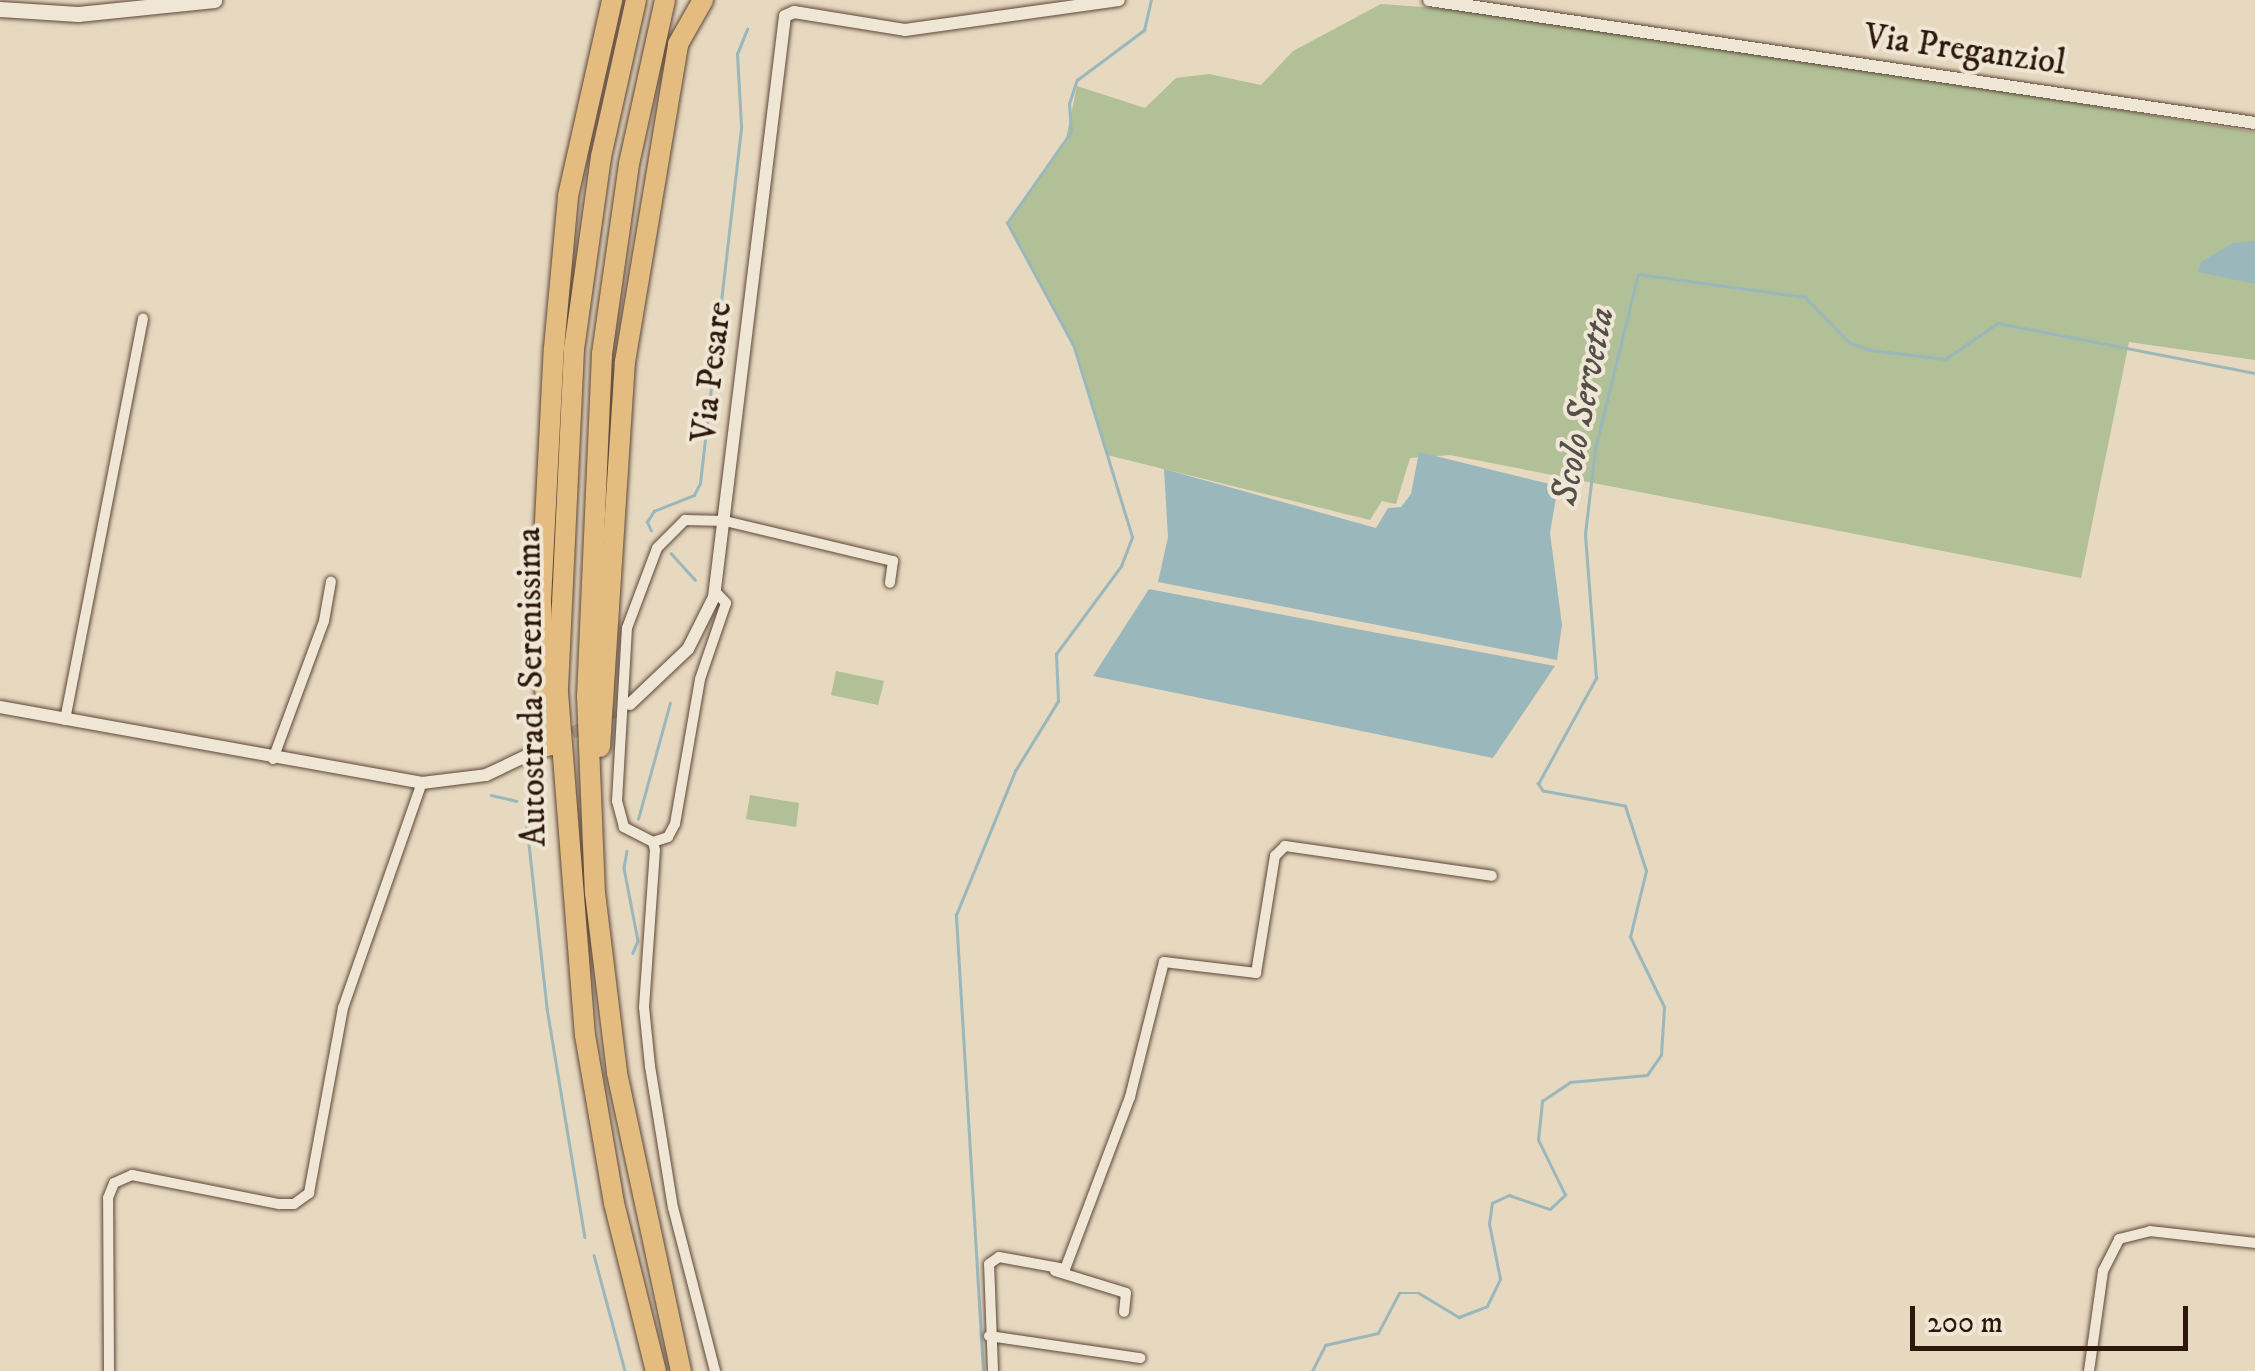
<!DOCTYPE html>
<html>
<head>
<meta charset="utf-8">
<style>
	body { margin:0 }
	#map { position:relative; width:2255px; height:1371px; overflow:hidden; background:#e7d8c0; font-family:"IM FELL DW Pica",serif }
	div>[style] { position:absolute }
	.green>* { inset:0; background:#b1c096 }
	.water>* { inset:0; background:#9ab8bc }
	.stream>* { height:2.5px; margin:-1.25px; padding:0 1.25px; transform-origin:1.25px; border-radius:1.25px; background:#9ab8bc }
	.tertiary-tunnel>* { height:12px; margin-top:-6px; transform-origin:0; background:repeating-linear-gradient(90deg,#c2b19c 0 12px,transparent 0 18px) }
	.roads { filter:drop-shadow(0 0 2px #5c4738) drop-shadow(0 0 2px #5c4738) }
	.minor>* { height:10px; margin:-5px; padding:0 5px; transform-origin:5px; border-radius:5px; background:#efe6d6 }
	.tertiary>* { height:12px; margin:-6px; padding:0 6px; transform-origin:6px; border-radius:6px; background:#efe6d6 }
	.secondary>* { height:15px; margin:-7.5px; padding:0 7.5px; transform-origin:7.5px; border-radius:7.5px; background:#efe6d6 }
	.motorway>* { height:20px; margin:-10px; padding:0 10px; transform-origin:10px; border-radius:10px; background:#e4bc80 }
	span { translate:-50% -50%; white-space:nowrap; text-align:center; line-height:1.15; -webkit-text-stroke:8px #efe6d6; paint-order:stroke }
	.street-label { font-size:35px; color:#2d170b }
	.water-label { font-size:38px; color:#534f49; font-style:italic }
	.scale { position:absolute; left:1910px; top:1306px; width:278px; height:45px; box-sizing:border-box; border:5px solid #2d170b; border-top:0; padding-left:12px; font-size:30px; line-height:35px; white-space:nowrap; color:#2d170b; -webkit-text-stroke:8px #efe6d6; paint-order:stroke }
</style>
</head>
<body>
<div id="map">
	<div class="green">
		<i style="clip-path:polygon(1381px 4px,1544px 16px,2255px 132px,2255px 360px,2129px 342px,2081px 578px,1450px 455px,1410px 458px,1396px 504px,1382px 501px,1370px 520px,1107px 455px,1074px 347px,1007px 223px,1065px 143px,1077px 86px,1145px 108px,1176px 78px,1209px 74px,1261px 85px,1293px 51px)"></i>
		<i style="clip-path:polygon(836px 671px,884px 681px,878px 705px,831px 695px)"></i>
		<i style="clip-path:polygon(750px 795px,799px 803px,796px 827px,746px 819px)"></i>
	</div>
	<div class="water">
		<i style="clip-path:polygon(2255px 241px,2255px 284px,2198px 272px,2201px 262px,2233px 243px)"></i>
		<i style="clip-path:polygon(1419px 452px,1558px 486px,1550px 533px,1562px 625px,1557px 660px,1158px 582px,1168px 537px,1164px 469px,1376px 528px,1388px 508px,1401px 507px,1411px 494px)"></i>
		<i style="clip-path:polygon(1149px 589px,1351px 628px,1555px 666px,1493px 758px,1093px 676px)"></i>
	</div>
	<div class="stream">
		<i style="left:651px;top:531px;width:10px;rotate:-114deg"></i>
		<i style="left:647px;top:522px;width:13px;rotate:-58deg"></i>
		<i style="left:654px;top:511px;width:43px;rotate:-21.8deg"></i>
		<i style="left:694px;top:495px;width:13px;rotate:-63deg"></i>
		<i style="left:700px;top:483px;width:359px;rotate:-83.4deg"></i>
		<i style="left:741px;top:126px;width:72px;rotate:-93.2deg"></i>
		<i style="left:737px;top:54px;width:27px;rotate:-68deg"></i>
		<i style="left:671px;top:553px;width:36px;rotate:48deg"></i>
		<i style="left:491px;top:795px;width:26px;rotate:13deg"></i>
		<i style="left:526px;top:817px;width:192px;rotate:83.7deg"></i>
		<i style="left:547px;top:1008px;width:232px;rotate:80.6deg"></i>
		<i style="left:638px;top:819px;width:120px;rotate:-74.6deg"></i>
		<i style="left:627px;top:851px;width:17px;rotate:100deg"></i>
		<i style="left:624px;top:868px;width:74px;rotate:79.1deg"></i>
		<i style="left:638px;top:941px;width:13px;rotate:113deg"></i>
		<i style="left:594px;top:1255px;width:120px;rotate:75deg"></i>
		<i style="left:983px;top:1371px;width:457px;rotate:-93.4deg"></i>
		<i style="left:956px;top:915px;width:156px;rotate:-67.7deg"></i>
		<i style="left:1015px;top:771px;width:82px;rotate:-58.4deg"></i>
		<i style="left:1058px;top:701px;width:47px;rotate:-92.4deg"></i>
		<i style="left:1056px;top:654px;width:109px;rotate:-53.5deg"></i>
		<i style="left:1121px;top:566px;width:31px;rotate:-69deg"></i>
		<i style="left:1132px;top:537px;width:199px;rotate:-107deg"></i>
		<i style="left:1074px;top:347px;width:141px;rotate:-118.4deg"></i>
		<i style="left:1007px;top:223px;width:111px;rotate:-54.9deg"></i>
		<i style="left:1071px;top:132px;width:28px;rotate:-94deg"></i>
		<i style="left:1069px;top:104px;width:25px;rotate:-72deg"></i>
		<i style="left:1077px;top:80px;width:84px;rotate:-36.7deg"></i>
		<i style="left:1144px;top:30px;width:31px;rotate:-77deg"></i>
		<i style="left:1312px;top:1371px;width:29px;rotate:-63deg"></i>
		<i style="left:1325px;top:1345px;width:54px;rotate:-12.8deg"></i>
		<i style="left:1378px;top:1333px;width:45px;rotate:-62.3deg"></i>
		<i style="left:1399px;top:1293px;width:20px"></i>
		<i style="left:1419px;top:1293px;width:47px;rotate:31deg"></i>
		<i style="left:1459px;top:1317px;width:30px;rotate:-21deg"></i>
		<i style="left:1487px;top:1306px;width:30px;rotate:-64deg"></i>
		<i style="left:1500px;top:1279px;width:56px;rotate:-101.3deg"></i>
		<i style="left:1489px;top:1224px;width:21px;rotate:-82deg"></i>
		<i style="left:1492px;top:1203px;width:19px;rotate:-25deg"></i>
		<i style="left:1509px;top:1195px;width:43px;rotate:18.9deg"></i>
		<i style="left:1550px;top:1209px;width:21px;rotate:-43deg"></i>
		<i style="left:1565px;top:1195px;width:61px;rotate:-116.1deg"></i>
		<i style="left:1538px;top:1140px;width:39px;rotate:-84deg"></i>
		<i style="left:1542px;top:1101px;width:34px;rotate:-34deg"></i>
		<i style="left:1570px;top:1082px;width:77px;rotate:-5.2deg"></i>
		<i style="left:1647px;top:1075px;width:24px;rotate:-55deg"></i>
		<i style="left:1661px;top:1055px;width:48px;rotate:-86.4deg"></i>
		<i style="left:1664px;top:1007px;width:78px;rotate:-115.9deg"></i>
		<i style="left:1630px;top:937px;width:68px;rotate:-76.4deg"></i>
		<i style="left:1646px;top:871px;width:68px;rotate:-107.9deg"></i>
		<i style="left:1625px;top:806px;width:83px;rotate:-169.6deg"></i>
		<i style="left:1543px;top:791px;width:9px;rotate:-126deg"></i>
		<i style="left:1538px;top:784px;width:121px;rotate:-61.3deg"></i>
		<i style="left:1596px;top:678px;width:144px;rotate:-94.4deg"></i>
		<i style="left:1585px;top:534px;width:86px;rotate:-83.3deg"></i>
		<i style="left:1595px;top:449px;width:180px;rotate:-76.2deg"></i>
		<i style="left:1638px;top:274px;width:169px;rotate:7.8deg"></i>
		<i style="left:1805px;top:297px;width:64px;rotate:45.6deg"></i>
		<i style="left:1850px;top:343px;width:21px;rotate:19deg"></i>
		<i style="left:1870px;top:350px;width:76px;rotate:6.8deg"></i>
		<i style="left:1945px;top:359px;width:64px;rotate:-34.2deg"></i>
		<i style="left:1998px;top:323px;width:262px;rotate:11deg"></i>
	</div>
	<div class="tertiary-tunnel">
		<i style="left:556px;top:741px;width:83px;rotate:-26.6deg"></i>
	</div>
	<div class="roads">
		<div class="minor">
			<i style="left:65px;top:720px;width:409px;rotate:-79deg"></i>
			<i style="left:273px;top:759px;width:147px;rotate:-69.7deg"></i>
			<i style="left:324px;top:621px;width:40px;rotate:-80deg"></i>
			<i style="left:653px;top:842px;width:16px;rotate:-18deg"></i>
			<i style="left:668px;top:837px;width:15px;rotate:-62deg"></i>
			<i style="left:675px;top:824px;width:147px;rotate:-80.2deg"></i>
			<i style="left:700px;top:679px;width:80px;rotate:-71.1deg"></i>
			<i style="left:726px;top:603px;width:16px;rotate:-133deg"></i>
			<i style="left:1055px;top:1271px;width:74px;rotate:17.2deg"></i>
			<i style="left:1126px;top:1293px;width:19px;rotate:96deg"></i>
			<i style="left:989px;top:1336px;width:153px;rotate:8.3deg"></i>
			<i style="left:109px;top:1371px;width:173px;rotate:-90.3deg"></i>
			<i style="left:108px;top:1198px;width:16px;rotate:-68deg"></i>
			<i style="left:114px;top:1183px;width:20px;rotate:-24deg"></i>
			<i style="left:132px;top:1175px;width:150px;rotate:11.2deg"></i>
			<i style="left:279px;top:1204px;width:15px"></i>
			<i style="left:294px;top:1204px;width:19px;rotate:-36deg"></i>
			<i style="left:309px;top:1193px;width:188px;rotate:-79.6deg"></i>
			<i style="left:343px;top:1008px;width:238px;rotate:-70.7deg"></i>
			<i style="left:715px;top:1371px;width:168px;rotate:-104.4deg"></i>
			<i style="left:673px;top:1208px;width:144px;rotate:-99.2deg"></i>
			<i style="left:650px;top:1066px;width:59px;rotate:-95.8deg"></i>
			<i style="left:644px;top:1007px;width:157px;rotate:-86deg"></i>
			<i style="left:655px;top:850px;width:8px;rotate:-104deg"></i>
			<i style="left:653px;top:842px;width:33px;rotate:-153deg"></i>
			<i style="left:624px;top:827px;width:27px;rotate:-105deg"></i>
			<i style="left:617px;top:801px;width:173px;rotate:-86.7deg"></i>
			<i style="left:627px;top:628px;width:85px;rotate:-69.4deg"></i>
			<i style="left:657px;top:548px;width:40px;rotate:-45deg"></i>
			<i style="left:685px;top:520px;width:40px;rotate:1.4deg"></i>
			<i style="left:725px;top:521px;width:173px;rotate:13.4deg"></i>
			<i style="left:893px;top:561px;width:22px;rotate:98deg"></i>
			<i style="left:993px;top:1371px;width:107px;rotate:-92.1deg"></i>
			<i style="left:989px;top:1264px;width:12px;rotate:-35deg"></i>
			<i style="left:999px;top:1257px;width:67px;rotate:10.3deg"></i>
			<i style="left:1065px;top:1269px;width:184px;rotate:-69.3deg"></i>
			<i style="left:1130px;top:1097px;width:139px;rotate:-75.9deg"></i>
			<i style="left:1164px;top:962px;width:93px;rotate:6.8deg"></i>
			<i style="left:1256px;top:973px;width:119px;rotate:-80.8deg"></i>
			<i style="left:1275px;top:856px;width:14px;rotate:-45deg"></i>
			<i style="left:1285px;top:846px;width:209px;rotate:8.2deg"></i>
			<i style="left:2089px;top:1371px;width:101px;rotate:-82deg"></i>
			<i style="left:2103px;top:1271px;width:36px;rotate:-63deg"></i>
			<i style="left:2119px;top:1239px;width:32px;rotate:-14deg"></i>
			<i style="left:2150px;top:1231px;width:106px;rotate:6.5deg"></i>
		</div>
		<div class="tertiary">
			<i style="left:1429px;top:0;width:835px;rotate:8.47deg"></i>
			<i style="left:630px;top:704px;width:80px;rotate:-43.5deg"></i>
			<i style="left:688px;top:649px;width:58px;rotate:-63.4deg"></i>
			<i style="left:714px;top:597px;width:585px;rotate:-83.03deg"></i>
			<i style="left:785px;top:16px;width:10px;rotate:-24deg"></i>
			<i style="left:794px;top:12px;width:112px;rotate:9.2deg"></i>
			<i style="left:905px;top:30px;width:216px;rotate:-8deg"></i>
			<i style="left:0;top:707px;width:429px;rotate:10.2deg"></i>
			<i style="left:422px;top:783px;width:64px;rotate:-7.1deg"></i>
			<i style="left:486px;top:775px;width:61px;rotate:-25.3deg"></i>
		</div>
		<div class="secondary">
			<i style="left:0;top:9px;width:78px;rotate:3.7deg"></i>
			<i style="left:78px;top:14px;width:137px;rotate:-5.9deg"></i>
		</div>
		<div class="motorway">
			<i style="left:636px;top:0;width:161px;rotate:102.6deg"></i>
			<i style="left:601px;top:157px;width:194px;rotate:98deg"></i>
			<i style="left:574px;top:349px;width:344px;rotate:92.7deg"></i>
			<i style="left:558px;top:693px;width:343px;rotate:85.5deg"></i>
			<i style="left:585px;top:1035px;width:170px;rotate:80.2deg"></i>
			<i style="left:614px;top:1203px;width:173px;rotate:76deg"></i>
			<i style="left:665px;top:0;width:168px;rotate:102.4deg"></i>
			<i style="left:629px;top:164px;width:192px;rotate:98.1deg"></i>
			<i style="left:602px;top:354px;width:342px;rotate:92.5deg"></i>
			<i style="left:587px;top:696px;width:197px;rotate:87.7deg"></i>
			<i style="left:595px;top:893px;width:181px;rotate:83deg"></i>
			<i style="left:617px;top:1073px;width:305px;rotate:77.9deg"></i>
			<i style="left:548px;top:746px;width:145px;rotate:-92.8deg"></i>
			<i style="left:541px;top:601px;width:253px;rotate:-87.1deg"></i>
			<i style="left:554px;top:348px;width:153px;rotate:-84.7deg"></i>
			<i style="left:568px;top:196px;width:201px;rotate:-77.3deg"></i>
			<i style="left:600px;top:747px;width:386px;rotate:-86.3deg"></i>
			<i style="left:625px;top:362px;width:322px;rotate:-80.5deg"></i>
			<i style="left:678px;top:44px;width:51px;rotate:-60.4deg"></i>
		</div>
	</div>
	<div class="street-label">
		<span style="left:1965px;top:50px;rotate:8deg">Via Preganziol</span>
		<span style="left:712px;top:372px;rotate:-83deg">Via Pesare</span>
		<span style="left:532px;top:687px;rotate:-91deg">Autostrada Serenissima</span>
	</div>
	<div class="water-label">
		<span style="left:1584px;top:406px;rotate:-79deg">Scolo Servetta</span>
	</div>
	<div class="scale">200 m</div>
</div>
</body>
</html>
